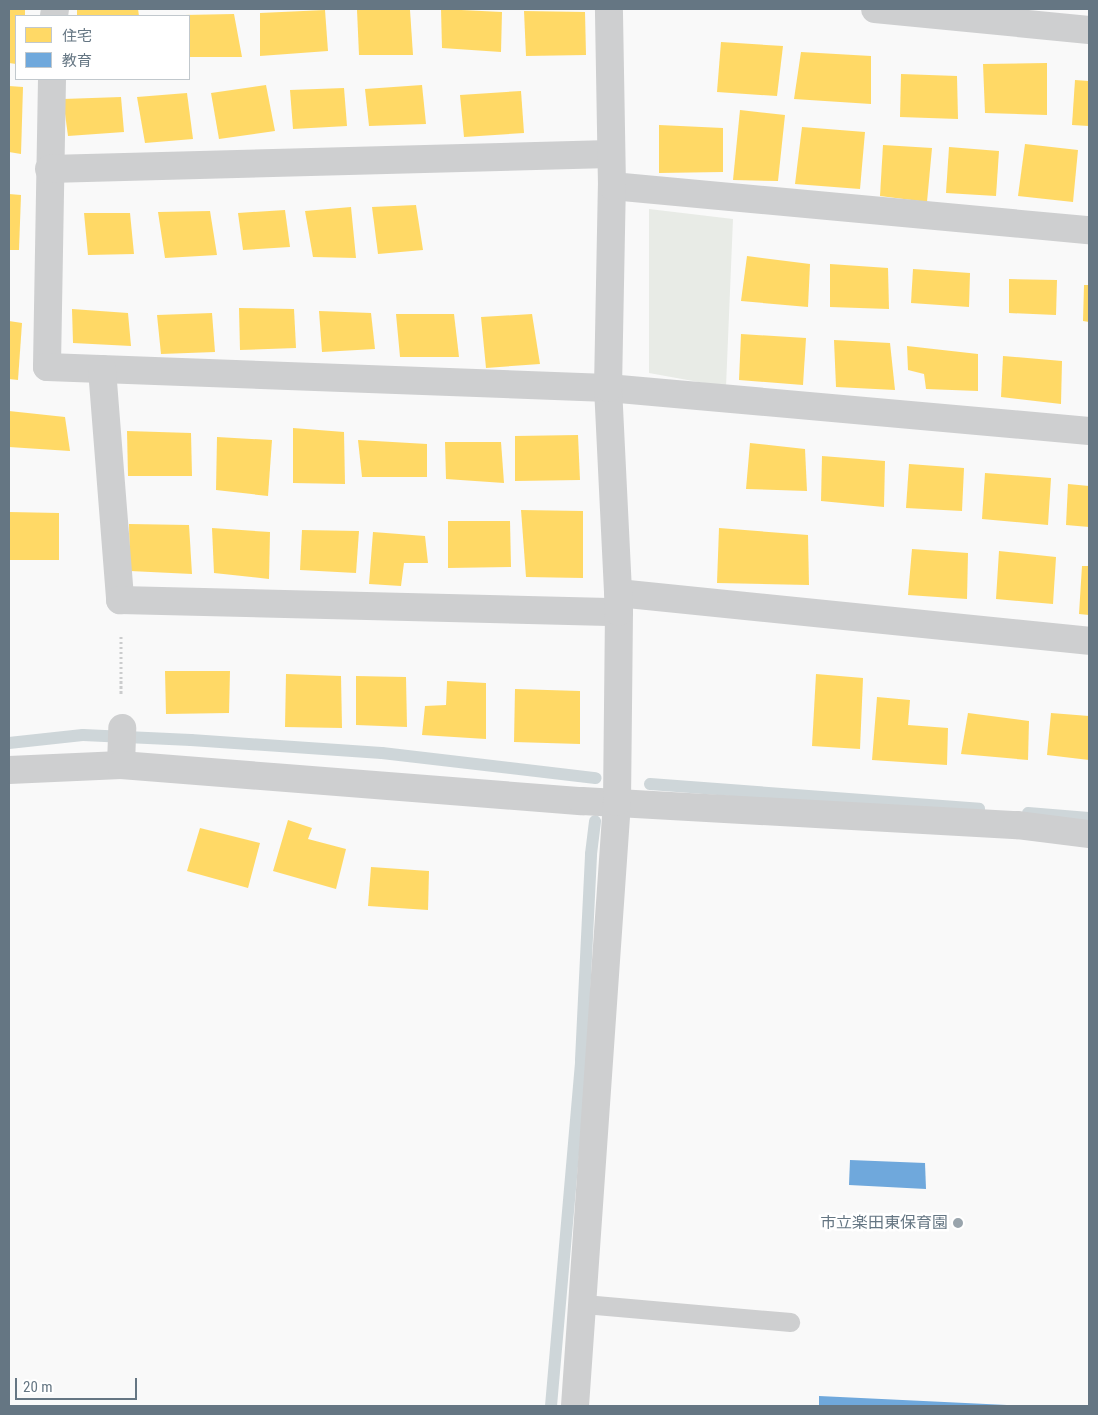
<!DOCTYPE html>
<html>
<head>
<meta charset="utf-8">
<style>
	body { margin:0 }
	#map { position:relative; width:1098px; height:1415px; overflow:hidden; background:#f9f9f9; font-family:"Roboto Condensed","Noto Sans JP",sans-serif }
	div>[style] { position:absolute }
	.green>* { inset:0; background:#e8ebe6 }
	.homes>* { inset:0; background:#ffd966 }
	.schools>* { inset:0; background:#6fa8dc }
	.stream>* { height:12px; margin:-6px; padding:0 6px; transform-origin:6px; border-radius:6px; background:#ced6d9 }
	.path>* { height:3px; margin-top:-1.5px; transform-origin:0; background:repeating-linear-gradient(90deg,#cbcccd 0 2.5px,transparent 0 5px) }
	.lane>* { height:19px; margin:-9.5px; padding:0 9.5px; transform-origin:9.5px; border-radius:9.5px; background:#cecfd0 }
	.street>* { height:28px; margin:-14px; padding:0 14px; transform-origin:14px; border-radius:14px; background:#cecfd0 }
	.dots>* { width:14px; height:14px; translate:-50% -50%; box-sizing:border-box; border:2px solid #fff; border-radius:50% }
	span { translate:-50% -50%; white-space:nowrap; text-align:center; line-height:1.15; -webkit-text-stroke:5px #fff; paint-order:stroke }
	.poi-label { font-size:16px; color:#657683 }
	.right { translate:-100% -50%; text-align:right }
	.frame { position:absolute; inset:0; border:10px solid #657683; pointer-events:none }
	.legend { position:absolute; left:15px; top:15px; width:175px; height:65px; box-sizing:border-box; background:#fff; border:1px solid #c1c8cd; margin:0; padding:6px 9px; list-style:none; font-size:15px; color:#657683 }
	.legend li { display:flex; align-items:center; gap:10px; height:25px }
	.legend b { width:25px; border:1px solid #c1c8cd }
	.scale { position:absolute; left:15px; top:1378px; width:122px; height:22px; box-sizing:border-box; border:2px solid #657683; border-top:0; padding-left:6px; font-size:15px; line-height:18px; white-space:nowrap; color:#657683; -webkit-text-stroke:4px #fff; paint-order:stroke }
</style>
</head>
<body>
<div id="map">
	<div class="green">
		<i style="clip-path:polygon(649px 209px,733px 219px,726px 387px,649px 373px)"></i>
	</div>
	<div class="homes">
		<i style="clip-path:polygon(9px 9px,25px 9px,25px 16px,16px 16px,16px 64px,9px 63px)"></i>
		<i style="clip-path:polygon(77px 9px,138px 9px,139px 16px,77px 16px)"></i>
		<i style="clip-path:polygon(441px 9px,502px 12px,501px 52px,442px 48px)"></i>
		<i style="clip-path:polygon(325px 10px,328px 51px,260px 56px,260px 13px)"></i>
		<i style="clip-path:polygon(357px 10px,410px 10px,413px 55px,359px 55px)"></i>
		<i style="clip-path:polygon(524px 11px,585px 12px,586px 55px,526px 56px)"></i>
		<i style="clip-path:polygon(234px 14px,242px 57px,189px 57px,189px 16px,184px 15px)"></i>
		<i style="clip-path:polygon(721px 42px,783px 46px,777px 96px,717px 92px)"></i>
		<i style="clip-path:polygon(801px 52px,871px 56px,871px 104px,794px 99px)"></i>
		<i style="clip-path:polygon(1047px 63px,1047px 115px,985px 113px,983px 64px)"></i>
		<i style="clip-path:polygon(901px 74px,957px 76px,958px 119px,900px 117px)"></i>
		<i style="clip-path:polygon(1075px 80px,1089px 81px,1089px 126px,1072px 125px)"></i>
		<i style="clip-path:polygon(266px 85px,275px 131px,219px 139px,211px 93px)"></i>
		<i style="clip-path:polygon(422px 85px,426px 124px,369px 126px,365px 89px)"></i>
		<i style="clip-path:polygon(9px 86px,23px 87px,21px 154px,9px 152px)"></i>
		<i style="clip-path:polygon(344px 88px,347px 126px,293px 129px,290px 90px)"></i>
		<i style="clip-path:polygon(521px 91px,524px 133px,464px 137px,460px 95px)"></i>
		<i style="clip-path:polygon(187px 93px,193px 139px,145px 143px,137px 97px)"></i>
		<i style="clip-path:polygon(121px 97px,124px 132px,68px 136px,63px 99px)"></i>
		<i style="clip-path:polygon(740px 110px,785px 115px,778px 181px,733px 180px)"></i>
		<i style="clip-path:polygon(659px 125px,723px 128px,723px 172px,659px 173px)"></i>
		<i style="clip-path:polygon(802px 127px,865px 132px,860px 189px,795px 184px)"></i>
		<i style="clip-path:polygon(1025px 144px,1078px 150px,1073px 202px,1018px 196px)"></i>
		<i style="clip-path:polygon(883px 145px,932px 148px,927px 202px,880px 196px)"></i>
		<i style="clip-path:polygon(949px 147px,999px 151px,996px 196px,946px 193px)"></i>
		<i style="clip-path:polygon(9px 194px,21px 195px,19px 250px,9px 250px)"></i>
		<i style="clip-path:polygon(416px 205px,423px 250px,378px 254px,372px 207px)"></i>
		<i style="clip-path:polygon(351px 207px,356px 258px,313px 257px,305px 211px)"></i>
		<i style="clip-path:polygon(285px 210px,290px 247px,243px 250px,238px 213px)"></i>
		<i style="clip-path:polygon(210px 211px,217px 255px,165px 258px,158px 212px)"></i>
		<i style="clip-path:polygon(84px 213px,130px 213px,134px 254px,88px 255px)"></i>
		<i style="clip-path:polygon(747px 256px,810px 264px,808px 307px,741px 301px)"></i>
		<i style="clip-path:polygon(830px 264px,888px 268px,889px 309px,830px 307px)"></i>
		<i style="clip-path:polygon(913px 269px,970px 273px,969px 307px,911px 303px)"></i>
		<i style="clip-path:polygon(1009px 279px,1057px 280px,1056px 315px,1009px 313px)"></i>
		<i style="clip-path:polygon(1084px 285px,1089px 285px,1089px 322px,1083px 321px)"></i>
		<i style="clip-path:polygon(239px 308px,294px 309px,296px 348px,240px 350px)"></i>
		<i style="clip-path:polygon(72px 309px,128px 313px,131px 346px,73px 343px)"></i>
		<i style="clip-path:polygon(319px 311px,371px 313px,375px 349px,322px 352px)"></i>
		<i style="clip-path:polygon(212px 313px,215px 352px,161px 354px,157px 315px)"></i>
		<i style="clip-path:polygon(396px 314px,454px 314px,459px 357px,400px 357px)"></i>
		<i style="clip-path:polygon(532px 314px,540px 364px,486px 368px,481px 317px)"></i>
		<i style="clip-path:polygon(9px 321px,22px 323px,18px 380px,9px 379px)"></i>
		<i style="clip-path:polygon(741px 334px,806px 338px,803px 385px,739px 380px)"></i>
		<i style="clip-path:polygon(834px 340px,890px 343px,895px 390px,836px 387px)"></i>
		<i style="clip-path:polygon(907px 346px,978px 354px,978px 391px,926px 389px,924px 374px,908px 370px)"></i>
		<i style="clip-path:polygon(1003px 356px,1062px 361px,1061px 404px,1001px 397px)"></i>
		<i style="clip-path:polygon(9px 411px,65px 417px,70px 451px,9px 447px)"></i>
		<i style="clip-path:polygon(293px 428px,344px 432px,345px 484px,293px 483px)"></i>
		<i style="clip-path:polygon(127px 431px,191px 433px,192px 476px,128px 476px)"></i>
		<i style="clip-path:polygon(578px 435px,580px 480px,515px 481px,515px 436px)"></i>
		<i style="clip-path:polygon(217px 437px,272px 440px,268px 496px,216px 490px)"></i>
		<i style="clip-path:polygon(358px 440px,427px 444px,427px 477px,362px 477px)"></i>
		<i style="clip-path:polygon(445px 442px,501px 442px,504px 483px,446px 479px)"></i>
		<i style="clip-path:polygon(750px 443px,805px 449px,807px 491px,746px 489px)"></i>
		<i style="clip-path:polygon(822px 456px,885px 461px,884px 507px,821px 501px)"></i>
		<i style="clip-path:polygon(909px 464px,964px 468px,962px 511px,906px 508px)"></i>
		<i style="clip-path:polygon(985px 473px,1051px 478px,1048px 525px,982px 519px)"></i>
		<i style="clip-path:polygon(1068px 484px,1089px 486px,1089px 527px,1066px 525px)"></i>
		<i style="clip-path:polygon(521px 510px,583px 511px,583px 578px,526px 577px)"></i>
		<i style="clip-path:polygon(9px 512px,59px 513px,59px 560px,9px 560px)"></i>
		<i style="clip-path:polygon(448px 521px,510px 521px,511px 567px,448px 568px)"></i>
		<i style="clip-path:polygon(129px 524px,189px 525px,192px 574px,130px 571px)"></i>
		<i style="clip-path:polygon(212px 528px,270px 532px,269px 579px,214px 573px)"></i>
		<i style="clip-path:polygon(719px 528px,808px 535px,809px 585px,717px 583px)"></i>
		<i style="clip-path:polygon(302px 530px,359px 531px,356px 573px,300px 570px)"></i>
		<i style="clip-path:polygon(373px 532px,425px 536px,428px 563px,404px 563px,401px 586px,369px 584px)"></i>
		<i style="clip-path:polygon(912px 549px,968px 553px,967px 599px,908px 595px)"></i>
		<i style="clip-path:polygon(999px 551px,1056px 557px,1053px 604px,996px 599px)"></i>
		<i style="clip-path:polygon(1082px 566px,1089px 566px,1089px 615px,1079px 614px)"></i>
		<i style="clip-path:polygon(165px 671px,230px 671px,229px 713px,166px 714px)"></i>
		<i style="clip-path:polygon(286px 674px,341px 676px,342px 728px,285px 727px)"></i>
		<i style="clip-path:polygon(816px 674px,863px 678px,860px 749px,812px 746px)"></i>
		<i style="clip-path:polygon(356px 676px,406px 677px,407px 727px,356px 725px)"></i>
		<i style="clip-path:polygon(447px 681px,486px 683px,486px 739px,422px 735px,425px 706px,446px 705px)"></i>
		<i style="clip-path:polygon(515px 689px,580px 691px,580px 744px,514px 742px)"></i>
		<i style="clip-path:polygon(877px 697px,910px 700px,908px 725px,948px 728px,947px 765px,872px 760px)"></i>
		<i style="clip-path:polygon(968px 713px,1029px 721px,1028px 760px,961px 754px)"></i>
		<i style="clip-path:polygon(1051px 713px,1089px 716px,1089px 760px,1047px 755px)"></i>
		<i style="clip-path:polygon(288px 820px,312px 828px,308px 839px,346px 849px,336px 889px,273px 871px)"></i>
		<i style="clip-path:polygon(200px 828px,260px 843px,248px 888px,187px 871px)"></i>
		<i style="clip-path:polygon(371px 867px,429px 871px,428px 910px,368px 906px)"></i>
	</div>
	<div class="schools">
		<i style="clip-path:polygon(850px 1160px,925px 1163px,926px 1189px,849px 1185px)"></i>
		<i style="clip-path:polygon(819px 1396px,1007px 1405px,1007px 1406px,819px 1406px)"></i>
	</div>
	<div class="stream">
		<i style="left:9px;top:743px;width:74px;rotate:-6.2deg"></i>
		<i style="left:83px;top:735px;width:108px;rotate:2.7deg"></i>
		<i style="left:191px;top:740px;width:191px;rotate:3.9deg"></i>
		<i style="left:382px;top:753px;width:215px;rotate:6.7deg"></i>
		<i style="left:650px;top:784px;width:330px;rotate:4.3deg"></i>
		<i style="left:1028px;top:813px;width:61px;rotate:4.7deg"></i>
		<i style="left:551px;top:1406px;width:347px;rotate:-85deg"></i>
		<i style="left:581px;top:1060px;width:206px;rotate:-87.2deg"></i>
		<i style="left:591px;top:854px;width:33px;rotate:-83deg"></i>
	</div>
	<div class="path">
		<i style="left:121px;top:636px;width:58px;rotate:90deg"></i>
	</div>
	<div class="lane">
		<i style="left:584px;top:1304px;width:207px;rotate:5deg"></i>
	</div>
	<div class="street">
		<i style="left:875px;top:9px;width:215px;rotate:5.6deg"></i>
		<i style="left:54px;top:16px;width:7px;rotate:-82deg"></i>
		<i style="left:52px;top:79px;width:288px;rotate:91deg"></i>
		<i style="left:47px;top:367px;width:561px;rotate:2.14deg"></i>
		<i style="left:608px;top:388px;width:483px;rotate:5.1deg"></i>
		<i style="left:49px;top:169px;width:561px;rotate:-1.53deg"></i>
		<i style="left:612px;top:186px;width:479px;rotate:5.3deg"></i>
		<i style="left:102px;top:369px;width:232px;rotate:85.5deg"></i>
		<i style="left:120px;top:600px;width:499px;rotate:1.4deg"></i>
		<i style="left:618px;top:593px;width:473px;rotate:5.8deg"></i>
		<i style="left:121px;top:765px;width:37px;rotate:-88deg"></i>
		<i style="left:9px;top:770px;width:112px;rotate:-2.6deg"></i>
		<i style="left:121px;top:765px;width:462px;rotate:4.5deg"></i>
		<i style="left:582px;top:801px;width:436px;rotate:3.2deg"></i>
		<i style="left:1017px;top:825px;width:73px;rotate:7.1deg"></i>
		<i style="left:575px;top:1406px;width:605px;rotate:-86.02deg"></i>
		<i style="left:617px;top:802px;width:190px;rotate:-89.4deg"></i>
		<i style="left:619px;top:612px;width:224px;rotate:-92.8deg"></i>
		<i style="left:608px;top:388px;width:202px;rotate:-88.9deg"></i>
		<i style="left:612px;top:186px;width:177px;rotate:-91deg"></i>
	</div>
	<div class="dots">
		<i style="left:958px;top:1223px;background:#99a4ac"></i>
	</div>
	<div class="poi-label">
		<span class="right" style="left:948px;top:1223px">市立楽田東保育園</span>
	</div>
	<div class="frame"></div>
	<ul class="legend">
	<li><b style="height:14px;background:#ffd966"></b>住宅</li>
	<li><b style="height:14px;background:#6fa8dc"></b>教育</li>
	</ul>
	<div class="scale">20 m</div>
</div>
</body>
</html>
